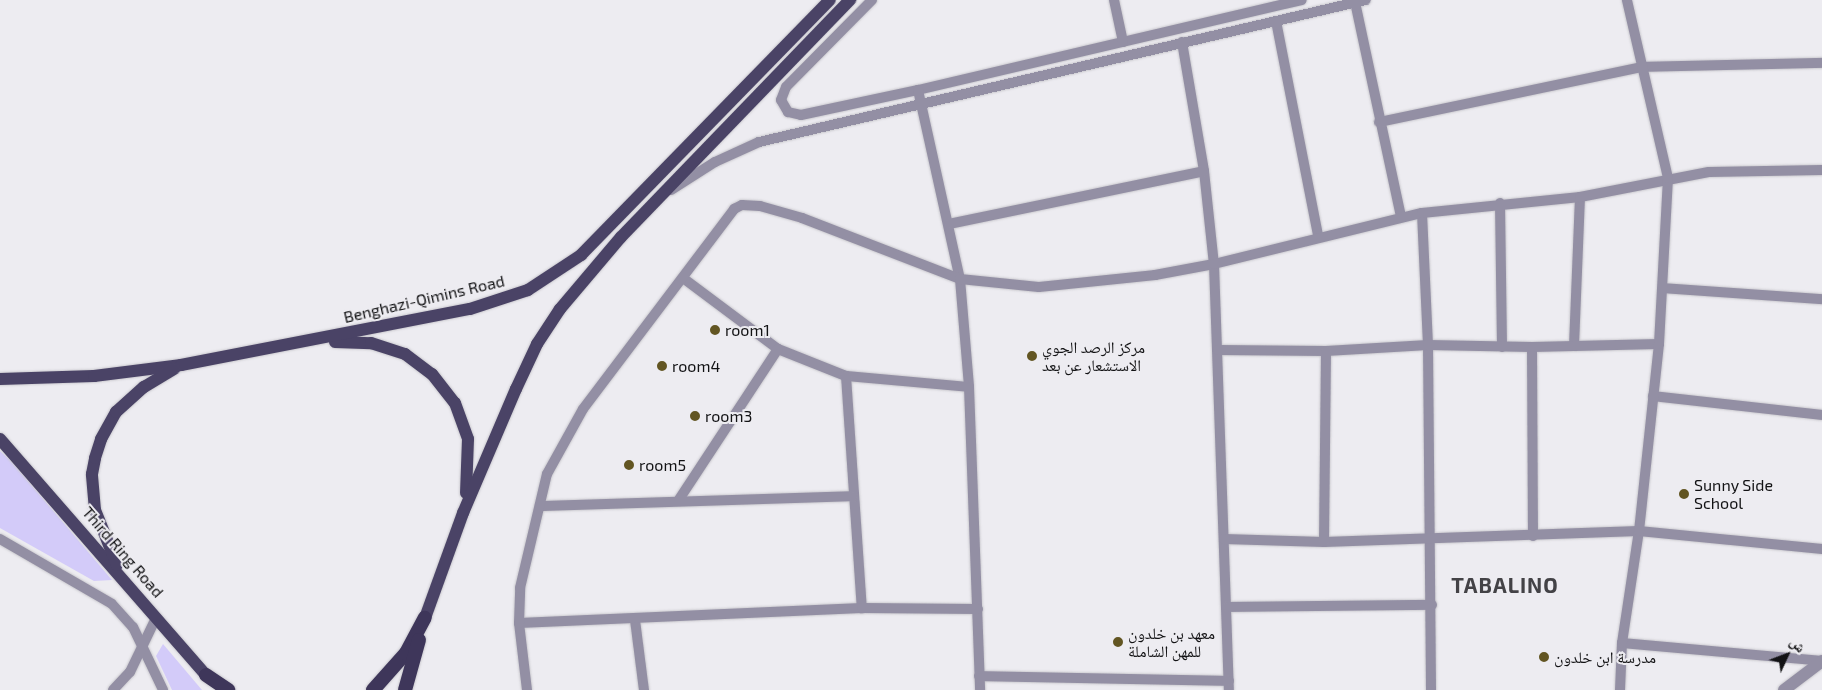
<!DOCTYPE html>
<html>
<head>
<meta charset="utf-8">
<style>
	body { margin:0 }
	#map { position:relative; width:1822px; height:690px; overflow:hidden; background:#edecf1; font-family:"Exo 2","Noto Naskh Arabic",sans-serif }
	div>[style] { position:absolute }
	.green>* { inset:0; background:#d3cbf9 }
	.roads { filter:drop-shadow(0 0 1px #cac9ce) drop-shadow(0 0 1px #cac9ce) }
	.minor>* { height:10px; margin:-5px; padding:0 5px; transform-origin:5px; border-radius:5px; background:#938fa4 }
	.tertiary>* { height:12px; margin:-6px; padding:0 6px; transform-origin:6px; border-radius:6px; background:#938fa4 }
	.primary>* { height:12px; margin:-6px; padding:0 6px; transform-origin:6px; border-radius:6px; background:#4a4366 }
	.trunk>* { height:14px; margin:-7px; padding:0 7px; transform-origin:7px; border-radius:7px; background:#3e365a }
	.dots>* { width:14px; height:14px; translate:-50% -50%; box-sizing:border-box; border:2px solid #edecf1; border-radius:50% }
	span { translate:-50% -50%; white-space:nowrap; text-align:center; line-height:1.15; -webkit-text-stroke:4px #edecf1; paint-order:stroke }
	.street-label { font-size:16px; color:#121214 }
	.poi-label { font-size:16px; color:#121214 }
	.left { translate:0 -50%; text-align:left }
	.district-label { font-size:21px; color:#434246; font-weight:700; letter-spacing:1px }
	.north { position:absolute; left:1762px; top:630px; width:50px; height:50px; -webkit-text-stroke:4px #edecf1; paint-order:stroke; rotate:47deg; font-size:14px; font-weight:700; line-height:20px; text-align:center; color:#121214 }
	.north::after { content:''; display:block; margin:auto; width:18px; height:22px; background:#121214; clip-path:polygon(50% 0,100% 100%,50% 72%,0 100%) }
</style>
</head>
<body>
<div id="map">
	<div class="green">
		<i style="clip-path:polygon(0 451px,11px 461px,112px 580px,94px 581px,0 528px)"></i>
		<i style="clip-path:polygon(163px 644px,202px 690px,172px 690px,156px 656px)"></i>
	</div>
	<div class="roads">
		<div class="minor">
			<i style="left:872px;top:0;width:122px;rotate:134.7deg"></i>
			<i style="left:786px;top:87px;width:14px;rotate:111deg"></i>
			<i style="left:781px;top:100px;width:14px;rotate:60deg"></i>
			<i style="left:788px;top:112px;width:13px;rotate:13deg"></i>
			<i style="left:801px;top:115px;width:120px;rotate:-12.1deg"></i>
			<i style="left:918px;top:90px;width:394px;rotate:-13.2deg"></i>
			<i style="left:1114px;top:0;width:43px;rotate:77.9deg"></i>
			<i style="left:1355px;top:2px;width:220px;rotate:77.9deg"></i>
			<i style="left:1276px;top:21px;width:219px;rotate:78.9deg"></i>
			<i style="left:1182px;top:42px;width:131px;rotate:80.3deg"></i>
			<i style="left:1204px;top:171px;width:94px;rotate:83.9deg"></i>
			<i style="left:1214px;top:264px;width:426px;rotate:88deg"></i>
			<i style="left:918px;top:90px;width:194px;rotate:77.5deg"></i>
			<i style="left:960px;top:279px;width:108px;rotate:85.2deg"></i>
			<i style="left:969px;top:387px;width:303px;rotate:87.9deg"></i>
			<i style="left:1379px;top:122px;width:269px;rotate:-11.8deg"></i>
			<i style="left:1642px;top:67px;width:180px;rotate:-1.3deg"></i>
			<i style="left:671px;top:190px;width:52px;rotate:-32.5deg"></i>
			<i style="left:715px;top:162px;width:48px;rotate:-24.4deg"></i>
			<i style="left:759px;top:142px;width:623px;rotate:-13.17deg"></i>
			<i style="left:1500px;top:203px;width:144px;rotate:89.2deg"></i>
			<i style="left:1422px;top:213px;width:132px;rotate:87.4deg"></i>
			<i style="left:1428px;top:345px;width:345px;rotate:89.5deg"></i>
			<i style="left:949px;top:224px;width:260px;rotate:-11.7deg"></i>
			<i style="left:683px;top:278px;width:119px;rotate:36.8deg"></i>
			<i style="left:778px;top:349px;width:73px;rotate:21.7deg"></i>
			<i style="left:846px;top:376px;width:123px;rotate:5.1deg"></i>
			<i style="left:1663px;top:288px;width:159px;rotate:4deg"></i>
			<i style="left:1574px;top:346px;width:149px;rotate:-87.7deg"></i>
			<i style="left:1532px;top:347px;width:189px;rotate:89.7deg"></i>
			<i style="left:1218px;top:350px;width:108px;rotate:0.5deg"></i>
			<i style="left:1326px;top:351px;width:102px;rotate:-3.4deg"></i>
			<i style="left:1428px;top:345px;width:104px;rotate:1.1deg"></i>
			<i style="left:1532px;top:347px;width:127px;rotate:-1.4deg"></i>
			<i style="left:846px;top:376px;width:233px;rotate:86.1deg"></i>
			<i style="left:1653px;top:396px;width:170px;rotate:6.4deg"></i>
			<i style="left:678px;top:501px;width:182px;rotate:-56.7deg"></i>
			<i style="left:540px;top:506px;width:313px;rotate:-1.8deg"></i>
			<i style="left:0;top:539px;width:129px;rotate:30.1deg"></i>
			<i style="left:112px;top:604px;width:31px;rotate:48deg"></i>
			<i style="left:133px;top:627px;width:70px;rotate:64.5deg"></i>
			<i style="left:1224px;top:539px;width:100px;rotate:1.7deg"></i>
			<i style="left:1324px;top:542px;width:315px;rotate:-2deg"></i>
			<i style="left:1639px;top:531px;width:184px;rotate:5.6deg"></i>
			<i style="left:1324px;top:542px;width:191px;rotate:-89.4deg"></i>
			<i style="left:1228px;top:607px;width:204px;rotate:-0.6deg"></i>
			<i style="left:635px;top:620px;width:71px;rotate:82.7deg"></i>
			<i style="left:519px;top:623px;width:343px;rotate:-2.5deg"></i>
			<i style="left:862px;top:608px;width:116px;rotate:0.5deg"></i>
			<i style="left:1622px;top:643px;width:201px;rotate:5.1deg"></i>
			<i style="left:979px;top:676px;width:250px;rotate:1.1deg"></i>
			<i style="left:113px;top:690px;width:25px;rotate:-47deg"></i>
			<i style="left:130px;top:672px;width:60px;rotate:-64.3deg"></i>
			<i style="left:527px;top:690px;width:67px;rotate:-96.8deg"></i>
			<i style="left:519px;top:623px;width:35px;rotate:-88deg"></i>
			<i style="left:520px;top:588px;width:117px;rotate:-76.7deg"></i>
			<i style="left:547px;top:474px;width:74px;rotate:-61deg"></i>
			<i style="left:583px;top:409px;width:251px;rotate:-52.9deg"></i>
			<i style="left:734px;top:209px;width:9px;rotate:-27deg"></i>
			<i style="left:742px;top:205px;width:18px;rotate:3deg"></i>
			<i style="left:760px;top:206px;width:44px;rotate:15.9deg"></i>
			<i style="left:802px;top:218px;width:169px;rotate:21.1deg"></i>
			<i style="left:960px;top:279px;width:79px;rotate:5.8deg"></i>
			<i style="left:1039px;top:287px;width:117px;rotate:-5.9deg"></i>
			<i style="left:1155px;top:275px;width:60px;rotate:-10.6deg"></i>
			<i style="left:1214px;top:264px;width:214px;rotate:-13.8deg"></i>
			<i style="left:1422px;top:213px;width:159px;rotate:-5.8deg"></i>
			<i style="left:1580px;top:197px;width:131px;rotate:-11deg"></i>
			<i style="left:1709px;top:172px;width:113px;rotate:-1deg"></i>
			<i style="left:1620px;top:690px;width:47px;rotate:-87.6deg"></i>
			<i style="left:1622px;top:643px;width:113px;rotate:-81.4deg"></i>
			<i style="left:1639px;top:531px;width:188px;rotate:-83.9deg"></i>
			<i style="left:1659px;top:344px;width:166px;rotate:-86.9deg"></i>
			<i style="left:1668px;top:178px;width:183px;rotate:-103deg"></i>
		</div>
		<div class="tertiary">
			<i style="left:1784px;top:690px;width:48px;rotate:-37.3deg"></i>
		</div>
		<div class="primary">
			<i style="left:335px;top:342px;width:36px;rotate:2deg"></i>
			<i style="left:371px;top:343px;width:36px;rotate:18deg"></i>
			<i style="left:405px;top:354px;width:34px;rotate:37deg"></i>
			<i style="left:432px;top:374px;width:37px;rotate:52deg"></i>
			<i style="left:455px;top:403px;width:38px;rotate:70deg"></i>
			<i style="left:468px;top:439px;width:54px;rotate:92.1deg"></i>
			<i style="left:0;top:379px;width:94px;rotate:-1.8deg"></i>
			<i style="left:94px;top:376px;width:88px;rotate:-7.2deg"></i>
			<i style="left:181px;top:365px;width:294px;rotate:-11deg"></i>
			<i style="left:470px;top:309px;width:61px;rotate:-18.1deg"></i>
			<i style="left:528px;top:290px;width:64px;rotate:-33.4deg"></i>
			<i style="left:581px;top:255px;width:356px;rotate:-45.7deg"></i>
			<i style="left:0;top:439px;width:313px;rotate:48.9deg"></i>
			<i style="left:117px;top:565px;width:59px;rotate:-111.8deg"></i>
			<i style="left:95px;top:510px;width:36px;rotate:-95deg"></i>
			<i style="left:92px;top:474px;width:16px;rotate:-79deg"></i>
			<i style="left:95px;top:458px;width:20px;rotate:-72deg"></i>
			<i style="left:101px;top:439px;width:31px;rotate:-61deg"></i>
			<i style="left:116px;top:412px;width:38px;rotate:-42deg"></i>
			<i style="left:144px;top:387px;width:35px;rotate:-31deg"></i>
			<i style="left:425px;top:618px;width:112px;rotate:-70.1deg"></i>
			<i style="left:463px;top:513px;width:135px;rotate:-66.9deg"></i>
			<i style="left:516px;top:389px;width:50px;rotate:-65deg"></i>
			<i style="left:537px;top:344px;width:42px;rotate:-56.7deg"></i>
			<i style="left:560px;top:309px;width:94px;rotate:-49.7deg"></i>
			<i style="left:621px;top:237px;width:330px;rotate:-46deg"></i>
		</div>
		<div class="trunk">
			<i style="left:206px;top:675px;width:27px;rotate:34deg"></i>
			<i style="left:373px;top:690px;width:50px;rotate:-48.3deg"></i>
			<i style="left:406px;top:653px;width:40px;rotate:-62deg"></i>
			<i style="left:405px;top:690px;width:52px;rotate:-74.4deg"></i>
		</div>
	</div>
	<div class="dots">
		<i style="left:715px;top:330px;background:#625522"></i>
		<i style="left:1032px;top:356px;background:#625522"></i>
		<i style="left:662px;top:366px;background:#625522"></i>
		<i style="left:695px;top:416px;background:#625522"></i>
		<i style="left:629px;top:465px;background:#625522"></i>
		<i style="left:1684px;top:494px;background:#625522"></i>
		<i style="left:1118px;top:642px;background:#625522"></i>
		<i style="left:1544px;top:657px;background:#625522"></i>
	</div>
	<div class="street-label">
		<span style="left:424px;top:299px;rotate:-13deg">Benghazi-Qimins Road</span>
		<span style="left:123px;top:552px;rotate:49deg">Third Ring Road</span>
	</div>
	<div class="poi-label">
		<span class="left" style="left:725px;top:330px">room1</span>
		<span class="left" style="left:1042px;top:356px">مركز الرصد الجوي<br>الاستشعار عن بعد</span>
		<span class="left" style="left:672px;top:366px">room4</span>
		<span class="left" style="left:705px;top:416px">room3</span>
		<span class="left" style="left:639px;top:465px">room5</span>
		<span class="left" style="left:1694px;top:494px">Sunny Side<br>School</span>
		<span class="left" style="left:1128px;top:642px">معهد بن خلدون<br>للمهن الشاملة</span>
		<span class="left" style="left:1554px;top:657px">مدرسة ابن خلدون</span>
	</div>
	<div class="district-label">
		<span style="left:1505px;top:585px">TABALINO</span>
	</div>
	<div class="north">ش</div>
</div>
</body>
</html>
